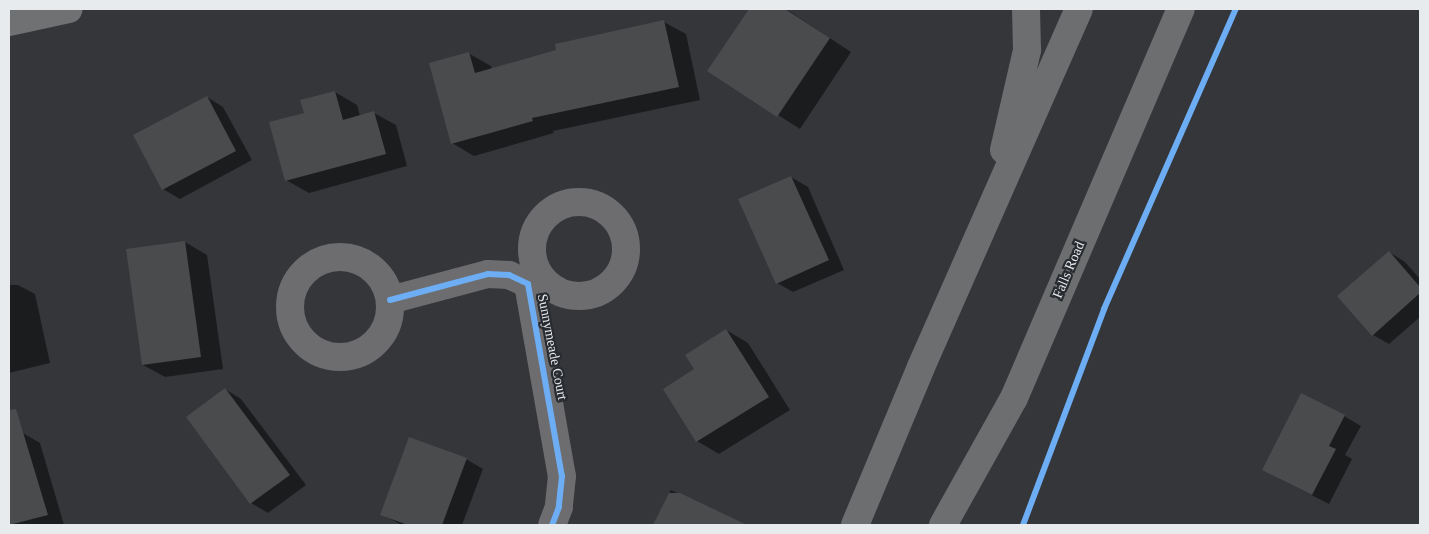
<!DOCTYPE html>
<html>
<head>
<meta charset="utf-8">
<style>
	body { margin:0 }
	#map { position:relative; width:1429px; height:534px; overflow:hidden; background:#343639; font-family:"Times New Roman",serif }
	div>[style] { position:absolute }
	.shadow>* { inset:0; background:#0007 }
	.building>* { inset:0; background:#494b4d }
	.street>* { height:28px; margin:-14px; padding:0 14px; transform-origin:14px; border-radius:14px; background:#6d6d6f }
	.street>.ring { margin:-14px; padding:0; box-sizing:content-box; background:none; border:28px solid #6d6d6f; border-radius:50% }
	.secondary>* { height:28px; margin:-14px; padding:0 14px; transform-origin:14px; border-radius:14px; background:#707172 }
	.primary>* { height:28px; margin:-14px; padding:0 14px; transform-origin:14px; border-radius:14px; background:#6d6e70 }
	.cycleway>* { height:6px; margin:-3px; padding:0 3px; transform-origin:3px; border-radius:3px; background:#6dadf4 }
	span { translate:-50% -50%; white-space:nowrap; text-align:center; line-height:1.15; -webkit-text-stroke:4.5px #282c31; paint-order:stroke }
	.street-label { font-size:14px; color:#e8ebee }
	.frame { position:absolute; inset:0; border:10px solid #e8ebee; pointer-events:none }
</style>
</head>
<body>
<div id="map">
	<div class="shadow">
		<i style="clip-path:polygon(751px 9px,786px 9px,851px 52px,800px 129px,709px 71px)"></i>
		<i style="clip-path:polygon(664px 22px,686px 34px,700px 100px,553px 131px,554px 133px,474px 156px,452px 143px,468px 53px,491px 66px,492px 70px)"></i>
		<i style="clip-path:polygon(335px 92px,357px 105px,360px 116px,374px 113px,396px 125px,407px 166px,309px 193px,286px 180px,305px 114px)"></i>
		<i style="clip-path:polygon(207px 97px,223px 107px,252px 160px,180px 199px,163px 189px)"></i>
		<i style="clip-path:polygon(791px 177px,808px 187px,844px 270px,793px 292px,777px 283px)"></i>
		<i style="clip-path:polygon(185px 242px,207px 255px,223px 369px,165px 377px,143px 365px)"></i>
		<i style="clip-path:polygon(1389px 252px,1405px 262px,1420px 279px,1420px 317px,1389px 344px,1373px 335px)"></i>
		<i style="clip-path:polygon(9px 285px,18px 285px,35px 294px,50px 363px,9px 373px)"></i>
		<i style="clip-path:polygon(726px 330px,748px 343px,790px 410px,719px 454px,697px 441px,664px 389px,696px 370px)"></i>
		<i style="clip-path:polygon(225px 389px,241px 399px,306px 485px,268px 513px,251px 503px)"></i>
		<i style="clip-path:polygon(1344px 416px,1361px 426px,1345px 455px,1352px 459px,1329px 504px,1280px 479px)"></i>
		<i style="clip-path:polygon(23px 433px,40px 443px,64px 525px,9px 525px,9px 437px)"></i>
		<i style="clip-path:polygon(466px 459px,483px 469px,462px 525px,402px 525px,381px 514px)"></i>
		<i style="clip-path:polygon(671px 490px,726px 516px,741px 525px,654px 525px)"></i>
	</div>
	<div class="building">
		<i style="clip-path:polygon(749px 9px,785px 9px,830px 38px,777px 117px,707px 71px)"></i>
		<i style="clip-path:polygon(664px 20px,679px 87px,532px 118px,533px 121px,451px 144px,429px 63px,469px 52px,475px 73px,556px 50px,555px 44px)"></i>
		<i style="clip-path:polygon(335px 91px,343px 120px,374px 111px,386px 154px,285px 181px,269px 122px,304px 113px,300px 100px)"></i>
		<i style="clip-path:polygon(207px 96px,236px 151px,162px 190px,133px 135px)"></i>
		<i style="clip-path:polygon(791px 176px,829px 260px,776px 284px,738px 199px)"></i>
		<i style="clip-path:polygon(185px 241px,201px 357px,142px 365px,126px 249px)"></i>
		<i style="clip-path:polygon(1389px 251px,1420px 287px,1420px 293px,1372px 336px,1337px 296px)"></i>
		<i style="clip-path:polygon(726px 329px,769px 397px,696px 442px,663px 389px,694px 369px,685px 355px)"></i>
		<i style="clip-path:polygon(225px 388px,290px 475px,250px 504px,186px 417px)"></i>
		<i style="clip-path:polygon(1301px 393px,1345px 415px,1329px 446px,1336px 449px,1312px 495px,1262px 470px)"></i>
		<i style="clip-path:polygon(16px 409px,48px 515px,9px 525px,9px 410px)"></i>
		<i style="clip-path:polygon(409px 437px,467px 458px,442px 525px,408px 525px,380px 515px)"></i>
		<i style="clip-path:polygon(669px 493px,680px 493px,747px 525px,653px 525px)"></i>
	</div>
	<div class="street">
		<i class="ring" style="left:532px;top:202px;width:66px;height:66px"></i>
		<i class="ring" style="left:290px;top:257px;width:72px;height:72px"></i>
		<i style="left:390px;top:300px;width:101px;rotate:-14.9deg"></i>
		<i style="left:488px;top:274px;width:21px;rotate:3deg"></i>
		<i style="left:509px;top:275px;width:21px;rotate:25deg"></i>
		<i style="left:528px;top:284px;width:195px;rotate:80deg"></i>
		<i style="left:562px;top:476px;width:31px;rotate:96deg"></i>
		<i style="left:559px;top:507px;width:19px;rotate:111deg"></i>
	</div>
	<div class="secondary">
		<i style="left:9px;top:22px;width:61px;rotate:-12.2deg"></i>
	</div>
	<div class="primary">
		<i style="left:1004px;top:150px;width:103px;rotate:-77deg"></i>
		<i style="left:1027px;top:50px;width:41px;rotate:-91.4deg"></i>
		<i style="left:855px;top:525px;width:171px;rotate:-67.3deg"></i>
		<i style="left:921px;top:367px;width:391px;rotate:-66.2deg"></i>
		<i style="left:943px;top:525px;width:145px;rotate:-60.8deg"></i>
		<i style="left:1014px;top:398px;width:423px;rotate:-66.8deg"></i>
	</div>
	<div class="cycleway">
		<i style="left:390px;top:300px;width:101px;rotate:-14.9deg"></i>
		<i style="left:488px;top:274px;width:21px;rotate:3deg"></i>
		<i style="left:509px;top:275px;width:21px;rotate:25deg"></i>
		<i style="left:528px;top:284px;width:195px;rotate:80deg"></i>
		<i style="left:562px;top:476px;width:31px;rotate:96deg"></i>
		<i style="left:559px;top:507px;width:19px;rotate:111deg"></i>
		<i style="left:1023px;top:525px;width:231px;rotate:-69.4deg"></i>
		<i style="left:1104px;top:309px;width:328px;rotate:-66.3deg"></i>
	</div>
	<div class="street-label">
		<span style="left:1069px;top:270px;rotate:-67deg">Falls Road</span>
		<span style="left:552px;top:347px;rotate:79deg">Sunnymeade Court</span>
	</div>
	<div class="frame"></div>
</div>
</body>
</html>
